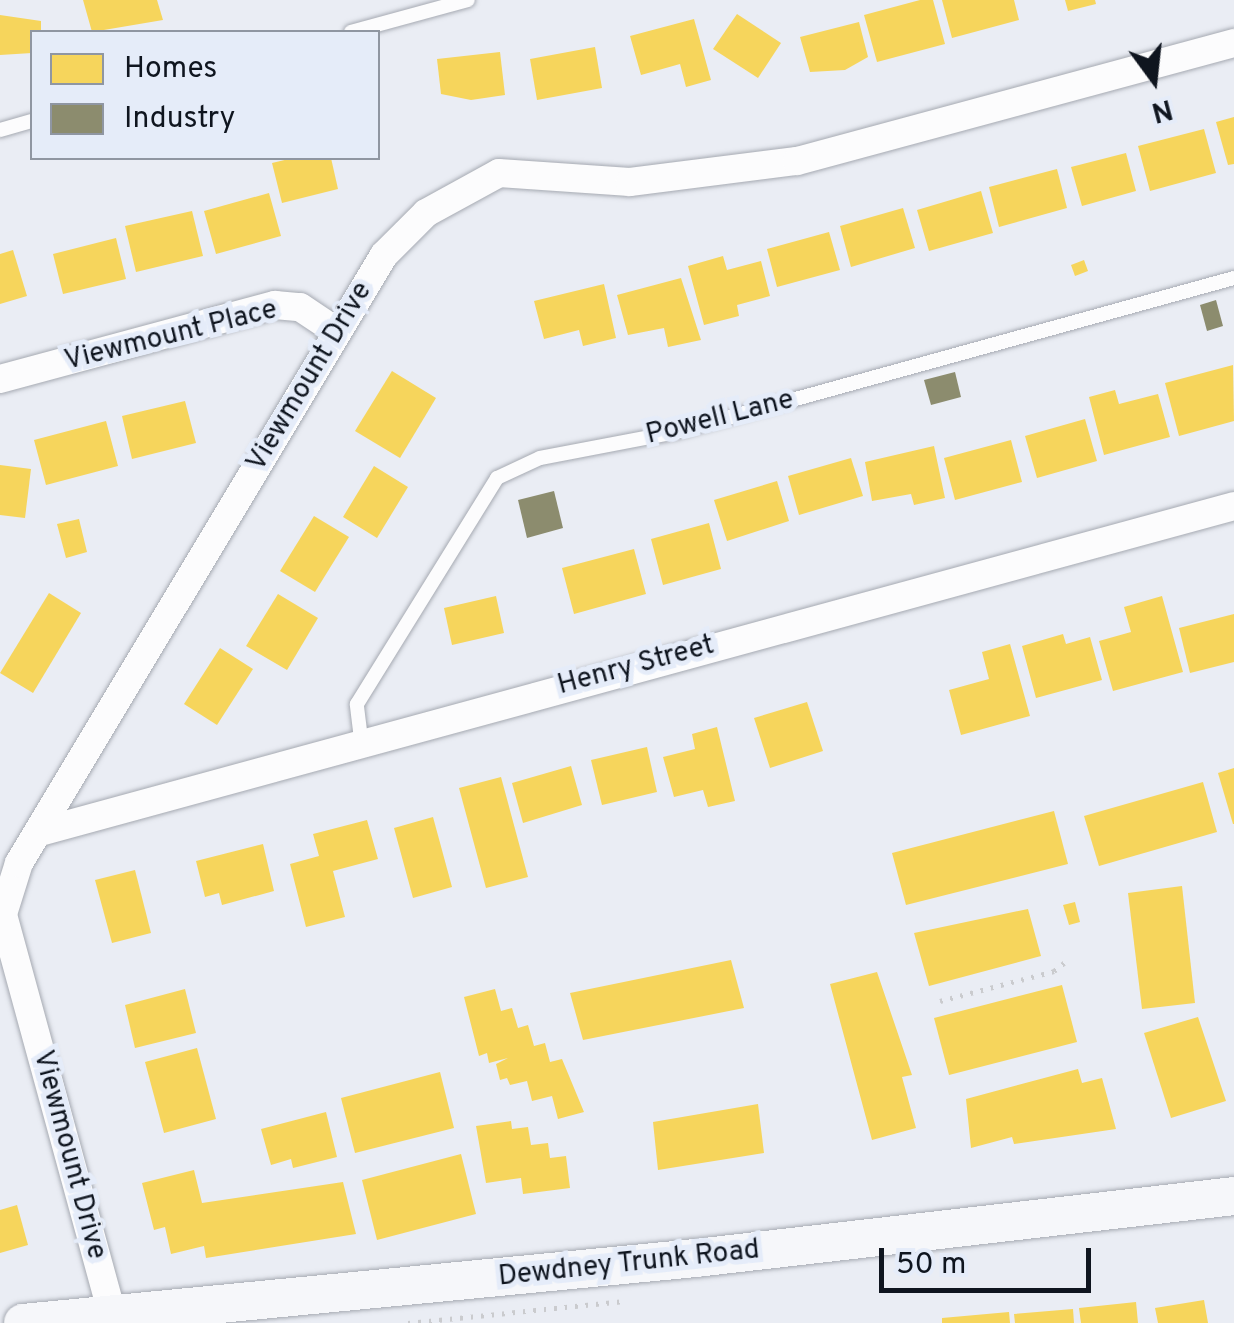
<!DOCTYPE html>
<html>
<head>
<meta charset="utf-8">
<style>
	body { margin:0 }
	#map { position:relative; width:1234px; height:1323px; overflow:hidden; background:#eaedf4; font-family:Overpass,sans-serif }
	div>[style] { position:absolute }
	.homes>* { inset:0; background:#f6d55c }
	.industry>* { inset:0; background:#8c8c6e }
	.path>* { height:5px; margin-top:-2.5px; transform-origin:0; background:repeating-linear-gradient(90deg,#cacbce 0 2.5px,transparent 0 10.5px) }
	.roads { filter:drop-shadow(0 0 2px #a6aab2) drop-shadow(0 0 2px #a6aab2) }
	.lane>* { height:14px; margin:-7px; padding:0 7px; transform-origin:7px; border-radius:7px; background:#fcfcfd }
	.street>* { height:28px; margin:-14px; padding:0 14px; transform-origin:14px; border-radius:14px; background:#fcfcfd }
	.secondary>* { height:38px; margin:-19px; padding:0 19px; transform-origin:19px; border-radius:19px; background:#f6f7fa }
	span { translate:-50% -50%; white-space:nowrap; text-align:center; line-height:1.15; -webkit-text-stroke:10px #e5ecf9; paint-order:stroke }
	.street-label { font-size:28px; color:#0f151f }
	.legend { position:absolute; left:30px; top:30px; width:350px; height:130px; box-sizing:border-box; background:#e5ecf9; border:2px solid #8f96a2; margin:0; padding:12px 18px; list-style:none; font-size:30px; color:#0f151f }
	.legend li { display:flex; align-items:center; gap:20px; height:50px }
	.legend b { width:50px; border:2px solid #8f96a2 }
	.north { position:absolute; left:1104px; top:30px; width:100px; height:100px; -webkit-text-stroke:8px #e5ecf9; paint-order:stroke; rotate:165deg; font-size:28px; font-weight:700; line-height:40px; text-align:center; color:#0f151f }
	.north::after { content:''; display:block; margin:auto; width:35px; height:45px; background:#0f151f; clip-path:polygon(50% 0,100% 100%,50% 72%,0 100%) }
	.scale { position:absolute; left:879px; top:1248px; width:212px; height:45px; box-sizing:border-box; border:5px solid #0f151f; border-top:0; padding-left:12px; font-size:30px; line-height:35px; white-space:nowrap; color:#0f151f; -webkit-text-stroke:8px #e5ecf9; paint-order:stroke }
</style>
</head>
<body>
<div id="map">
	<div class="homes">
		<i style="clip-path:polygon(83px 0,157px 0,163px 20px,92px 32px)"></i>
		<i style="clip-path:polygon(920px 0,933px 0,945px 44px,877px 62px,864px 15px)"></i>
		<i style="clip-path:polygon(942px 0,1014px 0,1019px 20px,952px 38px)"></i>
		<i style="clip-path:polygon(1065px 0,1095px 0,1096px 4px,1068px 11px)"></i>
		<i style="clip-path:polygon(737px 14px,781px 43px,758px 78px,713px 49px)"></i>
		<i style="clip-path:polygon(0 15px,41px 21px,41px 32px,32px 32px,32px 53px,0 55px)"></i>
		<i style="clip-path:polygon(694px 19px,711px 80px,686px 87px,680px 64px,641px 75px,630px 36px)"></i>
		<i style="clip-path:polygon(859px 22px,868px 57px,845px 70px,810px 72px,800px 37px)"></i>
		<i style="clip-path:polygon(595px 47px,602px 88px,537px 100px,530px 59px)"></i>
		<i style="clip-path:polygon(500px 52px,505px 95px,471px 100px,441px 94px,437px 59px)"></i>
		<i style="clip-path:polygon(1234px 117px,1234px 164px,1228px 165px,1216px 122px)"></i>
		<i style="clip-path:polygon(1204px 129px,1216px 173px,1150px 191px,1138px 146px)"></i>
		<i style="clip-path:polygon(1126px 153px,1136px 191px,1082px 206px,1071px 167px)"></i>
		<i style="clip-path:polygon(293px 158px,331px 158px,338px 189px,282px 203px,272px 163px)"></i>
		<i style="clip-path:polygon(1057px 169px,1067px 208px,999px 227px,989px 187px)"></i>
		<i style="clip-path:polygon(981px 191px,993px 233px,929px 251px,917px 210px)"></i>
		<i style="clip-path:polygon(269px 193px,281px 236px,216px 254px,204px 211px)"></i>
		<i style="clip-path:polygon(903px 208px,915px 248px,851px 267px,840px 226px)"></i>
		<i style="clip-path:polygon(192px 211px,203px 256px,136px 272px,125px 226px)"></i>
		<i style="clip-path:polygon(829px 232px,840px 270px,777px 287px,767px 249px)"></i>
		<i style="clip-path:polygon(116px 238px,126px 279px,63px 294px,53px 254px)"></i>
		<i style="clip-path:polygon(13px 250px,27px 296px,0 304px,0 254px)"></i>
		<i style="clip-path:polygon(723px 256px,727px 270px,761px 261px,770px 296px,737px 305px,739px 316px,704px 325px,688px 266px)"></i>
		<i style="clip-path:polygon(1084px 260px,1088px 271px,1075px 276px,1071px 265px)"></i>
		<i style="clip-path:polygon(681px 278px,701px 340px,668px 347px,664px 328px,628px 335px,617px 295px)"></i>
		<i style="clip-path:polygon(604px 284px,616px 338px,583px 346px,579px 330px,544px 339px,534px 301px)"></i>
		<i style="clip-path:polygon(1233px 365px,1234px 421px,1179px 436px,1165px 383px)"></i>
		<i style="clip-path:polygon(392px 371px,436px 398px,400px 458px,355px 431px)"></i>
		<i style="clip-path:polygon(1115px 390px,1119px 404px,1158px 394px,1170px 437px,1104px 455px,1089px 397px)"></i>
		<i style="clip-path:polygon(185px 401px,196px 443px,132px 459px,122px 416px)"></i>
		<i style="clip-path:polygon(1085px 419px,1097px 461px,1037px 478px,1025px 436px)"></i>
		<i style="clip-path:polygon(106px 421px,118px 466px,46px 485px,34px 440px)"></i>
		<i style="clip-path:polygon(1011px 440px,1022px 482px,955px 500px,944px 458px)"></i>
		<i style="clip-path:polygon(934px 446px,945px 498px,914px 505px,911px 494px,872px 501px,865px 462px)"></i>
		<i style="clip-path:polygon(851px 458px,863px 496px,799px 515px,788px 476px)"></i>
		<i style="clip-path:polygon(0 465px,31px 469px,25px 518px,0 515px)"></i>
		<i style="clip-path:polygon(374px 466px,408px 487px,377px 538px,343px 517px)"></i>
		<i style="clip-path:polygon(777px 481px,789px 521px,727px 541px,714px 500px)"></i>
		<i style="clip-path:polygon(314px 516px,349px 537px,315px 592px,280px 571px)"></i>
		<i style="clip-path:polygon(79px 519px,87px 552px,66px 558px,57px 524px)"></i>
		<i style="clip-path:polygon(709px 523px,721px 569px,663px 585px,651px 539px)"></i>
		<i style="clip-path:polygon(634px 549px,646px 594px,574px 614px,562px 568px)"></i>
		<i style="clip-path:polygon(49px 593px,81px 613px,33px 693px,0 673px)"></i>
		<i style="clip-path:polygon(278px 594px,318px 618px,287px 670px,246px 646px)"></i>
		<i style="clip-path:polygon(496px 596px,504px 633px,452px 645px,444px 608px)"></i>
		<i style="clip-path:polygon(1162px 596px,1183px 672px,1113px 691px,1099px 641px,1131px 632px,1124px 607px)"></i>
		<i style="clip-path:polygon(1234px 614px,1234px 662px,1190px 673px,1179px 628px)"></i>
		<i style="clip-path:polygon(1063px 634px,1066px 644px,1090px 637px,1102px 680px,1036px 698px,1022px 646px)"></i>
		<i style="clip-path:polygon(1010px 644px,1030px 716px,961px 735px,949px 690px,989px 679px,982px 652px)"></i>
		<i style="clip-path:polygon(220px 648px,253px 669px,217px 725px,184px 704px)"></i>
		<i style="clip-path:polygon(807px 702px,823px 751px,770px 768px,754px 718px)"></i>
		<i style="clip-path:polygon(717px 727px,735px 801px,708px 807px,703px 790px,674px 797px,663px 757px,695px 749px,692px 734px)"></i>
		<i style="clip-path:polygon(647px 747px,657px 792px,602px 805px,591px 760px)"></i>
		<i style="clip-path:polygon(571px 766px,582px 805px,523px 823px,512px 783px)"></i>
		<i style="clip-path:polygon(1234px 768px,1234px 824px,1233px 824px,1218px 773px)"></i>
		<i style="clip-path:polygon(501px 777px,528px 877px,486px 888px,459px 788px)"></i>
		<i style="clip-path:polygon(1203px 782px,1217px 832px,1099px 866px,1084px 816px)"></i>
		<i style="clip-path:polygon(1054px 811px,1068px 864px,906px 905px,892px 853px)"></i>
		<i style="clip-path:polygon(433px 817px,452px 887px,413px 898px,394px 828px)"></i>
		<i style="clip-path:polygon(367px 820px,378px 859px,333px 871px,345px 917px,306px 927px,290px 864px,319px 856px,313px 834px)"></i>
		<i style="clip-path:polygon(263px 844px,274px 891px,222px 905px,219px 893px,205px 897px,196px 861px)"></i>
		<i style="clip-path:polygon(135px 870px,151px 933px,112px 943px,95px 880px)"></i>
		<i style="clip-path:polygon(1182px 886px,1195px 1003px,1142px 1009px,1128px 893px)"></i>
		<i style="clip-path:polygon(1075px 902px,1080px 922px,1069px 925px,1063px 905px)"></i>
		<i style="clip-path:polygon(1028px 909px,1041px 956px,929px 986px,914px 933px)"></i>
		<i style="clip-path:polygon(731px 960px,744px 1008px,583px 1040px,570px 993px)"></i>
		<i style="clip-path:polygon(877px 972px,912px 1075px,902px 1077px,916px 1128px,872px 1140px,830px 984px)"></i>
		<i style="clip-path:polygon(1062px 985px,1077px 1042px,949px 1075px,934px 1018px)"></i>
		<i style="clip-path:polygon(185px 989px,196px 1033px,135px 1048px,125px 1005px)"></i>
		<i style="clip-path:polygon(495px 989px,501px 1011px,512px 1008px,518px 1028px,528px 1025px,534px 1046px,545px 1043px,550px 1062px,562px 1059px,584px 1112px,558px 1119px,552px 1096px,532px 1101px,527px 1081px,510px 1085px,507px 1078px,500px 1080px,496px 1064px,508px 1058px,489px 1063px,487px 1053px,479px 1056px,464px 997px)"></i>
		<i style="clip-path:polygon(1198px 1017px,1226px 1101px,1171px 1118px,1144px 1033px)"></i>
		<i style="clip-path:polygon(197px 1048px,216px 1119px,164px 1133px,145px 1062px)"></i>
		<i style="clip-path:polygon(1078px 1069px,1082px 1083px,1102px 1078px,1116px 1129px,1014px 1144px,1012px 1137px,971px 1148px,966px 1099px)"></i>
		<i style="clip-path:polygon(440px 1072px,454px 1128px,355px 1153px,341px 1098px)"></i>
		<i style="clip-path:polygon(758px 1104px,764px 1153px,658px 1170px,653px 1122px)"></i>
		<i style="clip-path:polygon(326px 1112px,337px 1157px,293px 1168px,291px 1159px,271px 1165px,261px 1129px)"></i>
		<i style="clip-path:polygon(511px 1121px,512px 1129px,528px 1127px,531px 1145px,548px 1143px,550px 1158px,566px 1156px,570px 1188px,523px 1194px,521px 1178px,486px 1183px,476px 1126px)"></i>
		<i style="clip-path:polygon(461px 1154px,476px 1214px,377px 1240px,362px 1180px)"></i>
		<i style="clip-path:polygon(194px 1170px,202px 1203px,343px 1182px,356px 1234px,206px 1258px,204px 1246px,171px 1254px,165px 1227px,154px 1230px,142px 1183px)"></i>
		<i style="clip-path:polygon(17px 1205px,28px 1245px,0 1253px,0 1210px)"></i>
		<i style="clip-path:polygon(1204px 1300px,1208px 1323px,1158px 1323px,1155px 1308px)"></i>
		<i style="clip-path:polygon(1136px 1302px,1138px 1323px,1081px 1323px,1079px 1308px)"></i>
		<i style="clip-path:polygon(1073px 1309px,1074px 1323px,1015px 1323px,1014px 1314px)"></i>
		<i style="clip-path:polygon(1009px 1312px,1010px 1323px,942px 1323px,942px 1318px)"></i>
	</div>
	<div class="industry">
		<i style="clip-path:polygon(1216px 300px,1223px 326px,1207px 331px,1200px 305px)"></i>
		<i style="clip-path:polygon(955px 372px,961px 397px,931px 405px,924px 380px)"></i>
		<i style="clip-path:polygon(554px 491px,563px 528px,527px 538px,518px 500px)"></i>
	</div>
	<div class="path">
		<i style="left:940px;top:1001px;width:118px;rotate:-14.7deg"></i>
		<i style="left:1054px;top:971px;width:14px;rotate:-39deg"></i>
		<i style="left:408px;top:1323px;width:218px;rotate:-5.8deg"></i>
	</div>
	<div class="roads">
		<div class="lane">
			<i style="left:351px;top:32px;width:121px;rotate:-15.3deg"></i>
			<i style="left:0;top:130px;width:33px;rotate:-16deg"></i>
			<i style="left:361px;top:739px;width:35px;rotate:-97deg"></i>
			<i style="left:357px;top:704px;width:266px;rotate:-58.2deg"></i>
			<i style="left:497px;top:478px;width:47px;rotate:-24.9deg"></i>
			<i style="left:540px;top:458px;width:138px;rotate:-10.8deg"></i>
			<i style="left:676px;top:432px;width:579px;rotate:-15.43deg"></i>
		</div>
		<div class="street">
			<i style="left:0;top:379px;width:285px;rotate:-15.1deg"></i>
			<i style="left:275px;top:305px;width:25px;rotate:5deg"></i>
			<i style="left:300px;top:307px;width:43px;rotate:33.7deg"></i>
			<i style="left:40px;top:832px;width:1238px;rotate:-15.27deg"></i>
			<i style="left:113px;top:1317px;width:418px;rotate:-105.3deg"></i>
			<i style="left:3px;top:914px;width:53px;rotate:-72.6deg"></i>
			<i style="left:19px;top:863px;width:709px;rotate:-59.02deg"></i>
			<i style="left:384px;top:255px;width:59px;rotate:-45deg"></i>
			<i style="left:426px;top:213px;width:83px;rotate:-28.7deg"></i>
			<i style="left:499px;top:173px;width:131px;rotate:3.9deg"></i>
			<i style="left:630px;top:182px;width:168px;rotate:-7.2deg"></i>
			<i style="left:797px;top:161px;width:453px;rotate:-15.1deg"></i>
		</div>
		<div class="secondary">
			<i style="left:23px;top:1323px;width:676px;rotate:-5.52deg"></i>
			<i style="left:696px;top:1258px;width:542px;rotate:-6.57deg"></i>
		</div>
	</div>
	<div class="street-label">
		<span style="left:171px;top:336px;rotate:-14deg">Viewmount Place</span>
		<span style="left:310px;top:377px;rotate:-59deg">Viewmount Drive</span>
		<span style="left:720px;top:418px;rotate:-14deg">Powell Lane</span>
		<span style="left:636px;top:666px;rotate:-15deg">Henry Street</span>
		<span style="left:69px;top:1155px;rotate:75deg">Viewmount Drive</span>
		<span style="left:629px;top:1264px;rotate:-6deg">Dewdney Trunk Road</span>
	</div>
	<ul class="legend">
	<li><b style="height:28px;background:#f6d55c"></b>Homes</li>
	<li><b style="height:28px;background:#8c8c6e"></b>Industry</li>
	</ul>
	<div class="north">N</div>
	<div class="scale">50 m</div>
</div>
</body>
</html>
